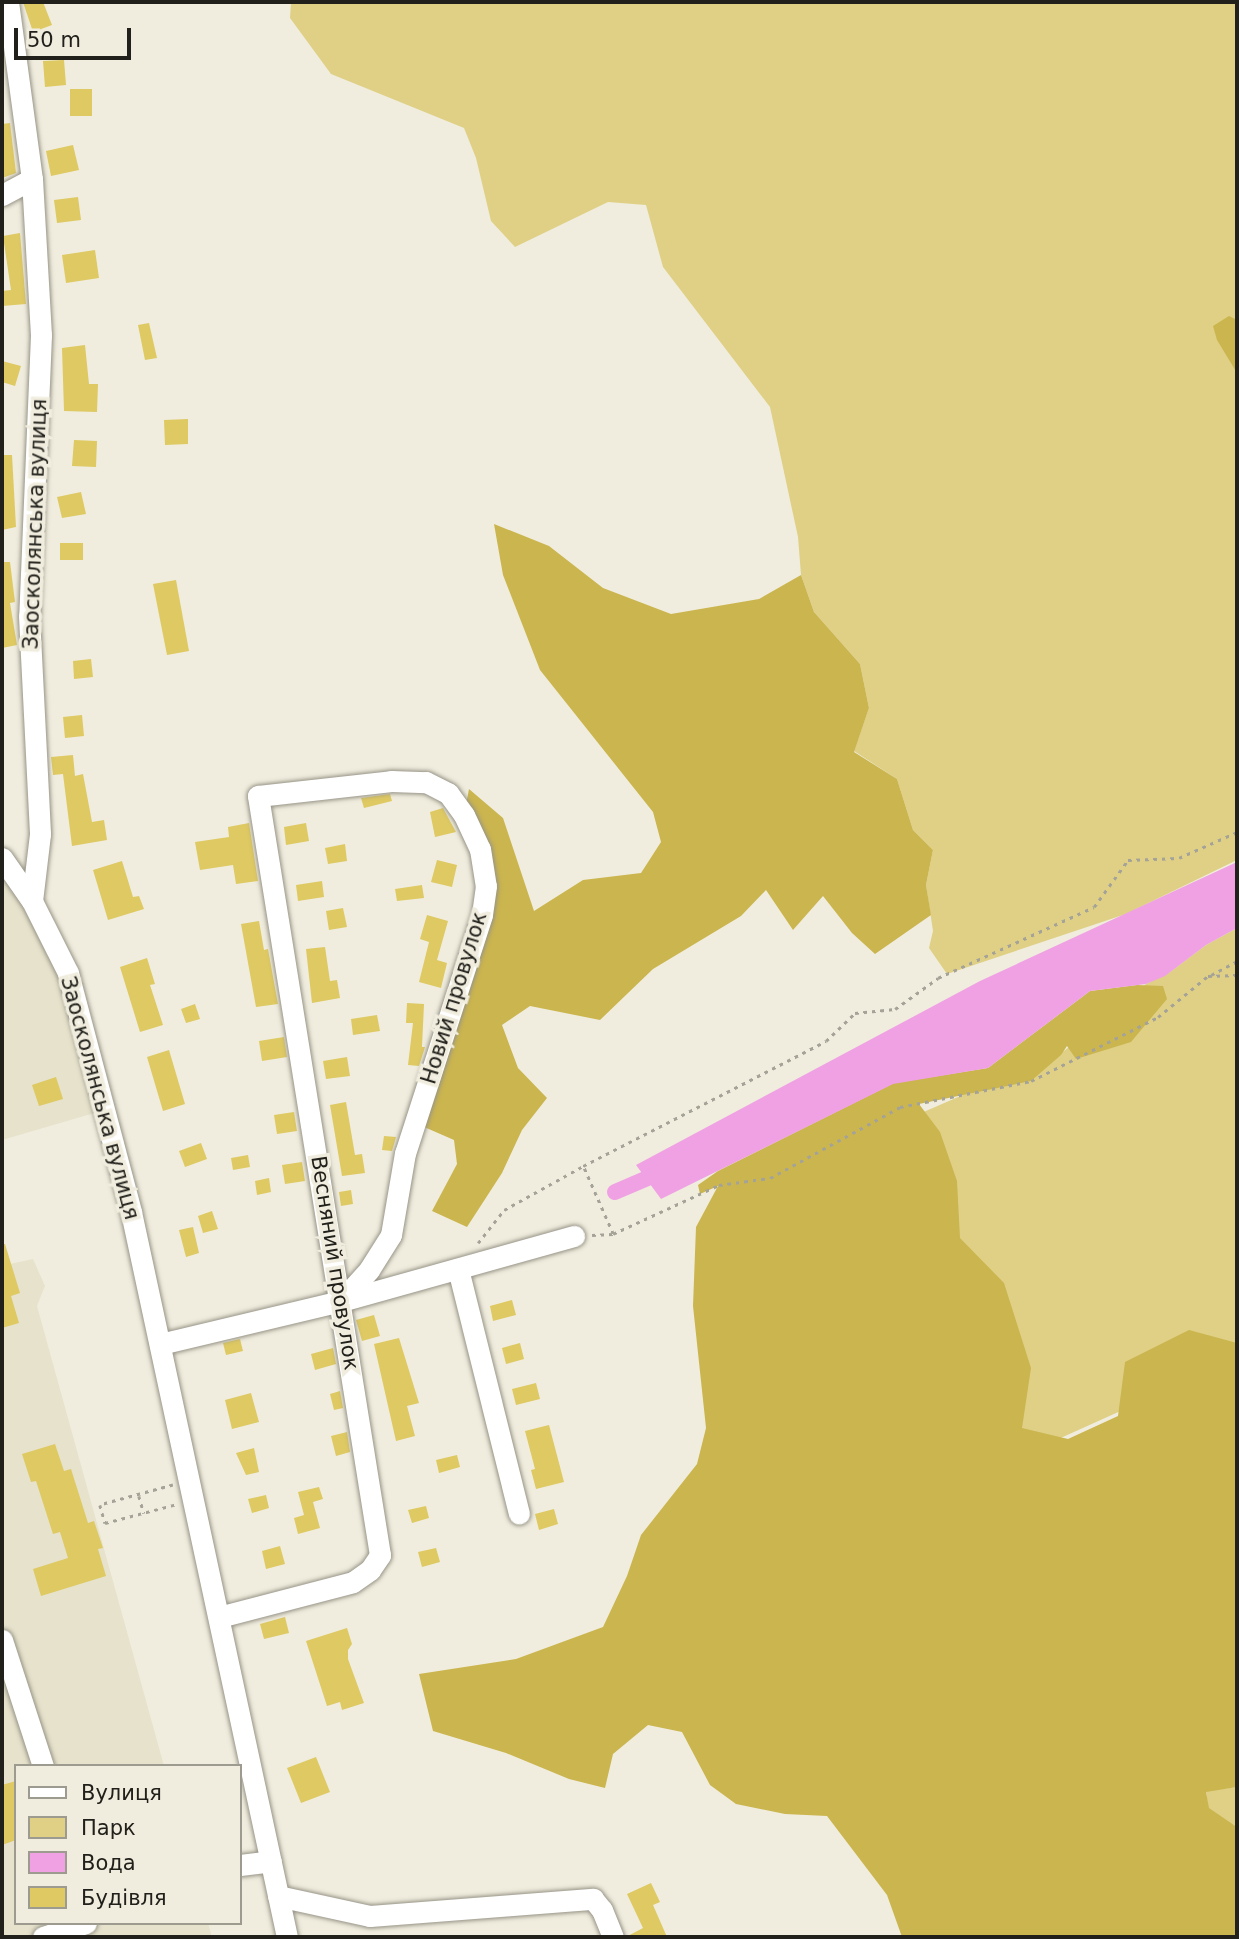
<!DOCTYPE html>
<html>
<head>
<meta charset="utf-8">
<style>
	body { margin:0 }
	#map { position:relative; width:1239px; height:1939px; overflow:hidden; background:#f0edde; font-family:"DejaVu Sans",sans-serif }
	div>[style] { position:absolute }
	.built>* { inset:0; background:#e6e2cb }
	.green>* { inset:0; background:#dfd086 }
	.forest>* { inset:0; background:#cbb54e }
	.water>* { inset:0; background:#efa1e4 }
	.canal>* { height:16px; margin:-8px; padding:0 8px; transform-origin:8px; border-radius:8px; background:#efa1e4 }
	.building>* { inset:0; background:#dec962 }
	.path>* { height:2.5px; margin-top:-1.25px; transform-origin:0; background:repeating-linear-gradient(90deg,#a5a398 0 3.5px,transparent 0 8.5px) }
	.roads { filter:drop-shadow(0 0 2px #979487) drop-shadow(0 0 2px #979487) }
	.minor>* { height:21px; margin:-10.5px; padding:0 10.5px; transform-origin:10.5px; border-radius:10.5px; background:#fff }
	span { translate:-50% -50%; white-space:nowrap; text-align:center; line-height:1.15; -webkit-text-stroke:7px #f0edde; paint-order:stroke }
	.street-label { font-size:21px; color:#21201b }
	.frame { position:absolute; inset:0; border:4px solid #21201b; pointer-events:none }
	.legend { position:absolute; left:14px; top:1764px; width:228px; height:161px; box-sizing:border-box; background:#f0edde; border:2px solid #9d9b90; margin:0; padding:9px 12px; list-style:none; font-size:21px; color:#21201b }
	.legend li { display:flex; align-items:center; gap:14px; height:35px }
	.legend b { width:35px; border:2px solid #9d9b90 }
	.scale { position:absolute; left:14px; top:28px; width:117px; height:32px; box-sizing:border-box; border:4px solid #21201b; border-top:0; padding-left:9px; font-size:21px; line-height:24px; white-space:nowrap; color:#21201b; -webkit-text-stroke:5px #f0edde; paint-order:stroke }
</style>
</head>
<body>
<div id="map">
	<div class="built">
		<i style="clip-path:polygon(2px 860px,54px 956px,101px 1111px,2px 1140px)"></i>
		<i style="clip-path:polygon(2px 1257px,5px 1265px,33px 1259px,45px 1286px,37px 1306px,164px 1766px,16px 1766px,16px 1923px,208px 1923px,212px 1937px,2px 1937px)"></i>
	</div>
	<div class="green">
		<i style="clip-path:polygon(291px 2px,1237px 2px,1237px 860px,1126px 914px,947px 974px,929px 948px,933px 931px,926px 885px,933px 850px,913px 830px,897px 779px,854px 751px,869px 708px,860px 664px,814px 612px,801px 575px,798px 537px,770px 407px,663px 267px,646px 205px,608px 202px,515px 247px,491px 221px,476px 158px,464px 128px,331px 74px,290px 18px)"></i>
		<i style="clip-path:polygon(1237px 928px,1237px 1350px,1125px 1409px,1054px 1441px,1015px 1433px,941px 1256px,912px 1117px,1064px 1051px,1146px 984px,1170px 972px,1206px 945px)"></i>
		<i style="clip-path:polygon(1237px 1787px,1237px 1827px,1208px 1808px,1206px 1791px)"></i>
	</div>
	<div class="forest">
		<i style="clip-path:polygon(1229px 316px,1237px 320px,1237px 373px,1217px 340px,1213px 326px)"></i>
		<i style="clip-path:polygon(494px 524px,549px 546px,603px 588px,671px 614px,759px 599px,801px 575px,814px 612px,860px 664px,869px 708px,854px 752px,897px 779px,913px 830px,933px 850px,926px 885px,931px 915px,875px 954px,852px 933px,823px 896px,793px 930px,766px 890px,741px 916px,653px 969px,600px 1020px,530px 1006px,502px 1025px,518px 1068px,547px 1098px,522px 1130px,502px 1173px,467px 1227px,432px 1211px,457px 1164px,454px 1140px,415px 1123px,482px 915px,464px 815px,469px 789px,503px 818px,534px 911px,583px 880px,641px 873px,661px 842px,653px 812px,540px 670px,503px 575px)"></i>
		<i style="clip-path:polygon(1137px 985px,1163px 986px,1167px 999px,1131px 1042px,1076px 1059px,1067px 1046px,1061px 1055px,1031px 1081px,919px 1104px,940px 1132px,957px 1181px,960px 1238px,1004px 1283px,1031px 1368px,1022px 1428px,1068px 1439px,1118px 1416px,1125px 1362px,1189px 1330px,1237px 1343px,1237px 1787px,1206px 1792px,1209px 1808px,1237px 1827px,1237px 1937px,902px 1937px,887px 1895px,827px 1816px,785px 1814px,736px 1804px,710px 1785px,682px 1732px,648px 1725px,613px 1754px,605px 1788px,569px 1779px,506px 1753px,433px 1731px,419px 1674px,516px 1659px,603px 1627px,627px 1576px,641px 1535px,697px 1464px,706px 1428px,693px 1306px,696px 1227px,718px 1186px,700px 1194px,698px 1185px,718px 1171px,894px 1083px,988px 1068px,1090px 991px)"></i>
	</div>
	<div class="water">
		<i style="clip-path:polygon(1237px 862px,1237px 928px,1206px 945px,1165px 976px,1146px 984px,1090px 991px,988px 1068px,893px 1084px,661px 1199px,636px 1165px,980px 981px)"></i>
	</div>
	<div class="canal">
		<i style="left:615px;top:1192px;width:53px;rotate:-23.2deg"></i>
	</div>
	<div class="building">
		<i style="clip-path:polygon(23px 2px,43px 2px,52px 25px,33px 32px)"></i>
		<i style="clip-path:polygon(64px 60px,66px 85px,45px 87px,43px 61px)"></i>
		<i style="clip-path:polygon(70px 89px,92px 89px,92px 116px,70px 116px)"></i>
		<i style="clip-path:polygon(10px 123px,16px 173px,2px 178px,2px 124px)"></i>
		<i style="clip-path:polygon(73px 145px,79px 170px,51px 176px,46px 151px)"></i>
		<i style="clip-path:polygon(78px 197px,81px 220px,57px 223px,54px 200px)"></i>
		<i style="clip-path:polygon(20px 233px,26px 304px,2px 306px,2px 291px,11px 290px,3px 236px)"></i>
		<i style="clip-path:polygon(95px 250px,99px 278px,66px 283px,62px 255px)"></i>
		<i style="clip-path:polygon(149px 323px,157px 358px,145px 360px,138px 325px)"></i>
		<i style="clip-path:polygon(85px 345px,89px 384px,98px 384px,97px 412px,64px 411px,62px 348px)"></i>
		<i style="clip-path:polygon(2px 361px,21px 366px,15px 386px,2px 382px)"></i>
		<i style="clip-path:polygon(188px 419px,188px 444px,165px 445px,164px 420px)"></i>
		<i style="clip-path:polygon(74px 440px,97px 441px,96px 467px,72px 466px)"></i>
		<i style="clip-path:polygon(2px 455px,12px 455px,16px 527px,2px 530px)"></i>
		<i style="clip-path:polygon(81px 492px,86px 514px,62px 518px,57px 497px)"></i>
		<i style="clip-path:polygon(60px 543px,83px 543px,83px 560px,60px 560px)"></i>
		<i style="clip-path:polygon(2px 562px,10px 562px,15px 602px,10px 603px,17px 645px,2px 648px)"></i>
		<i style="clip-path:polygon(176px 580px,189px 651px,167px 655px,153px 584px)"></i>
		<i style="clip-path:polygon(91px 659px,93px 677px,74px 679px,73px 661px)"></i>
		<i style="clip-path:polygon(82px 715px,84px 736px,65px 738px,63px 717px)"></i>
		<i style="clip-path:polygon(73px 755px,75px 776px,83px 774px,92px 822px,104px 820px,107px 840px,72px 846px,63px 774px,53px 775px,51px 757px)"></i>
		<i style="clip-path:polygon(390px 794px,392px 801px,364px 808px,361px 798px)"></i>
		<i style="clip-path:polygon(443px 808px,456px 832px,435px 837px,430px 812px)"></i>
		<i style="clip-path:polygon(249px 823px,258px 881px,236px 884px,233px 865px,200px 870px,195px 842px,229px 837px,228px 827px)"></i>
		<i style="clip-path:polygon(306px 823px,309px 841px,286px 845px,284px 827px)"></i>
		<i style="clip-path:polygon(345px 844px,347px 861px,328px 864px,325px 848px)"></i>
		<i style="clip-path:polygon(437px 860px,457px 865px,452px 887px,431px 882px)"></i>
		<i style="clip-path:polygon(122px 861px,133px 897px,139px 896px,144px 909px,108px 920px,93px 870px)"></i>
		<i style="clip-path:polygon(322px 881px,324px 897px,298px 901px,296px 885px)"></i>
		<i style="clip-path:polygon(422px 885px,424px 898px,397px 901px,395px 889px)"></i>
		<i style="clip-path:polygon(343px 908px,347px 927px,329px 930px,326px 911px)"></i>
		<i style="clip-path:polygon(427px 915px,448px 921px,437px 960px,447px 963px,441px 988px,419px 982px,429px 942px,420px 939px)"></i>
		<i style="clip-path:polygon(259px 921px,264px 950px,268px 949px,278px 1004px,256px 1007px,241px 924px)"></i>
		<i style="clip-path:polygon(325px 947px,330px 981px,337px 980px,340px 998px,312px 1003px,306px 949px)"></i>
		<i style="clip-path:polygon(147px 958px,155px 984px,150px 985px,163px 1025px,140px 1032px,120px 967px)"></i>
		<i style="clip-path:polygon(407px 1003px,424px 1004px,422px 1047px,425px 1047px,419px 1066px,408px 1065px,413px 1023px,406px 1023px)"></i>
		<i style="clip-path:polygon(195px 1004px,200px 1019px,186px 1023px,181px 1009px)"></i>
		<i style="clip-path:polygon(377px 1015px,380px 1031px,353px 1035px,351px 1019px)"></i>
		<i style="clip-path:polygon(284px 1037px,287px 1057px,262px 1061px,259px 1041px)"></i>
		<i style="clip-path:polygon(169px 1050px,185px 1104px,163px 1111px,147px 1057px)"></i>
		<i style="clip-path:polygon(347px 1057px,350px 1076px,326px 1079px,323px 1061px)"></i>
		<i style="clip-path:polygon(56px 1077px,63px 1099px,39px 1106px,32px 1085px)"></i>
		<i style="clip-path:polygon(346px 1102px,355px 1155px,362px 1154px,365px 1173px,342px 1176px,330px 1105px)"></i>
		<i style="clip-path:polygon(294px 1112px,297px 1131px,277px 1134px,274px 1115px)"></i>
		<i style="clip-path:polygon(384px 1136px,396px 1137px,392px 1151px,382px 1150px)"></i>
		<i style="clip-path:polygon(201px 1143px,207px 1159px,185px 1167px,179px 1151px)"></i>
		<i style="clip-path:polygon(248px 1155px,250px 1167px,233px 1170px,231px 1158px)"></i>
		<i style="clip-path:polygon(302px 1162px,305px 1181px,285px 1184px,282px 1165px)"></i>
		<i style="clip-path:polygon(269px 1178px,271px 1192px,257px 1195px,255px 1181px)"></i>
		<i style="clip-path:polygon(351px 1190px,353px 1204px,341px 1206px,339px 1192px)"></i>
		<i style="clip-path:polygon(212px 1211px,218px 1229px,203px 1233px,198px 1216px)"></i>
		<i style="clip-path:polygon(193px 1227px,199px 1253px,186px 1257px,179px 1230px)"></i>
		<i style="clip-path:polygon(2px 1244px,5px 1244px,20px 1293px,11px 1296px,19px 1323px,2px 1328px)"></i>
		<i style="clip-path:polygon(512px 1300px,516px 1315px,493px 1321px,490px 1306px)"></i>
		<i style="clip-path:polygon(374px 1315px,380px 1336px,362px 1341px,356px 1320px)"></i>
		<i style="clip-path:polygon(399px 1338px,419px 1403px,407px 1406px,415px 1436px,396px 1441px,374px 1344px)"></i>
		<i style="clip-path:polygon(240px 1339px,243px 1351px,226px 1355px,223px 1343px)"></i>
		<i style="clip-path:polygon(520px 1343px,524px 1359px,506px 1364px,502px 1348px)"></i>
		<i style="clip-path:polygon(333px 1348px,336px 1364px,315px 1370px,311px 1354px)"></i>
		<i style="clip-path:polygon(536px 1383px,540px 1399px,516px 1405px,512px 1389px)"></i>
		<i style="clip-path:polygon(340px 1391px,343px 1408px,334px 1410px,330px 1394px)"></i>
		<i style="clip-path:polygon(251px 1393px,259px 1422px,232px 1429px,225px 1400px)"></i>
		<i style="clip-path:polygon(549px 1425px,564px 1482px,536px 1489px,531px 1470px,535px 1469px,525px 1431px)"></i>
		<i style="clip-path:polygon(347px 1432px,350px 1452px,336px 1456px,331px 1436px)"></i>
		<i style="clip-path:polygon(55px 1444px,64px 1471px,71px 1469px,88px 1523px,94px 1521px,103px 1548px,98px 1549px,106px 1576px,41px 1596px,33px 1569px,68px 1558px,60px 1532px,53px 1534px,36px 1481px,31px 1482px,22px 1454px)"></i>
		<i style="clip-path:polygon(254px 1448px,259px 1472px,246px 1475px,236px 1453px)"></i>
		<i style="clip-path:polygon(457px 1455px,460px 1467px,439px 1473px,436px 1460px)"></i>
		<i style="clip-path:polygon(319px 1487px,323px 1499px,313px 1502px,320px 1528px,298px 1534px,294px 1518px,304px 1515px,298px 1492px)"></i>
		<i style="clip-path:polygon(266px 1495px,269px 1508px,252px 1513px,248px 1499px)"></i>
		<i style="clip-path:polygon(426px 1506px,429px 1518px,412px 1523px,408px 1510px)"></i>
		<i style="clip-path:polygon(554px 1509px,558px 1524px,539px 1530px,535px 1514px)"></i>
		<i style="clip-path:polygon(280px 1546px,285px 1564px,266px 1569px,262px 1551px)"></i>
		<i style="clip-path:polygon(436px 1548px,440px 1562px,422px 1567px,418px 1552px)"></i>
		<i style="clip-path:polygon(285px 1617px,289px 1633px,264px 1639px,260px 1624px)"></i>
		<i style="clip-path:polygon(347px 1628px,352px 1644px,348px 1650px,348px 1659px,364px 1703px,342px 1710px,340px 1702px,327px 1706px,306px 1641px)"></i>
		<i style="clip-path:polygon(316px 1757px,330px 1792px,301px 1803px,287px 1768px)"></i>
		<i style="clip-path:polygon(16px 1781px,16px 1840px,2px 1845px,2px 1785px)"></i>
		<i style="clip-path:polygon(651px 1883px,660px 1902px,653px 1905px,667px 1937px,626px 1937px,643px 1928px,627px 1894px)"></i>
	</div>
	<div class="path">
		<i style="left:1211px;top:975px;width:30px;rotate:-28deg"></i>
		<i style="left:613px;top:1234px;width:117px;rotate:-24.8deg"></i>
		<i style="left:719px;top:1185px;width:51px;rotate:-7.8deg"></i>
		<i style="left:770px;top:1178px;width:148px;rotate:-28.6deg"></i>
		<i style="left:900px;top:1107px;width:134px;rotate:-11.2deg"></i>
		<i style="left:1031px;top:1081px;width:142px;rotate:-26.7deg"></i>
		<i style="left:1158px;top:1017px;width:65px;rotate:-39.4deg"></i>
		<i style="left:1208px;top:976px;width:29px;rotate:-2deg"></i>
		<i style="left:592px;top:1235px;width:21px;rotate:-3deg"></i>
		<i style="left:613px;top:1234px;width:74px;rotate:-113.8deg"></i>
		<i style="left:583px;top:1166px;width:273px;rotate:-27.2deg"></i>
		<i style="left:826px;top:1041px;width:40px;rotate:-44deg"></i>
		<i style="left:855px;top:1013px;width:40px;rotate:-5.7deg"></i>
		<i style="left:895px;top:1009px;width:53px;rotate:-35.8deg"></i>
		<i style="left:938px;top:978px;width:171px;rotate:-24.5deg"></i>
		<i style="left:1094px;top:907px;width:58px;rotate:-54.1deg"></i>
		<i style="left:1128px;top:860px;width:51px;rotate:-2.2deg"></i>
		<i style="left:1179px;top:858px;width:64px;rotate:-24.1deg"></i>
		<i style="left:478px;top:1243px;width:42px;rotate:-51.8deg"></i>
		<i style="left:504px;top:1210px;width:90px;rotate:-29.1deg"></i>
		<i style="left:173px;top:1485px;width:76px;rotate:164.7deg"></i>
		<i style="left:100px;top:1505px;width:19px;rotate:74deg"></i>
		<i style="left:105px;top:1523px;width:74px;rotate:-14.8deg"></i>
		<i style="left:139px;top:1496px;width:18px;rotate:74deg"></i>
	</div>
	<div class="roads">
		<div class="minor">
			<i style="left:8px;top:2px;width:179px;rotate:82.3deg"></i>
			<i style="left:32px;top:179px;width:156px;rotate:86.7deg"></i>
			<i style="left:41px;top:335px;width:281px;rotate:92.4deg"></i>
			<i style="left:29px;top:616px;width:218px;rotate:87.1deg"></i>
			<i style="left:40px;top:834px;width:67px;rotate:96.8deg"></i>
			<i style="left:2px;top:195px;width:34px;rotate:-28deg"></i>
			<i style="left:2px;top:858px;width:52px;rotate:55.1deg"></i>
			<i style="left:32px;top:901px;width:80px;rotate:63.4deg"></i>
			<i style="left:68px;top:973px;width:247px;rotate:75.2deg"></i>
			<i style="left:131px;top:1212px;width:742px;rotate:77.86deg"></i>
			<i style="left:458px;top:1269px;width:252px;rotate:76deg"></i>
			<i style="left:160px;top:1344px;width:186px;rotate:-13.4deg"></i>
			<i style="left:341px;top:1301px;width:242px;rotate:-15.6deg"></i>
			<i style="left:219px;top:1617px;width:138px;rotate:-14.6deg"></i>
			<i style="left:353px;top:1582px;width:21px;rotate:-35deg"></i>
			<i style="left:370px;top:1570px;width:18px;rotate:-56deg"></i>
			<i style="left:380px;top:1555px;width:769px;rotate:-99.13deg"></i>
			<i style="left:258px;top:796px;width:134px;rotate:-6.4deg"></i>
			<i style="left:391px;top:781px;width:35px;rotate:2deg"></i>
			<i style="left:426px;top:782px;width:25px;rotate:27deg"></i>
			<i style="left:448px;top:793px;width:27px;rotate:54deg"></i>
			<i style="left:464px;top:815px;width:38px;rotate:65deg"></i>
			<i style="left:480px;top:849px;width:37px;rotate:81deg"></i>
			<i style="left:486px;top:886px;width:29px;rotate:98deg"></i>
			<i style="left:482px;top:915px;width:250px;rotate:107.9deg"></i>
			<i style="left:405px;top:1153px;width:83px;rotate:99.7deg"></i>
			<i style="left:391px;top:1235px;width:41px;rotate:122.2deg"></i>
			<i style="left:369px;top:1270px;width:42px;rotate:132.1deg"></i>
			<i style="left:2px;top:1640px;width:133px;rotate:72deg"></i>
			<i style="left:240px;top:1865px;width:31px;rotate:-7deg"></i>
			<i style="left:278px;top:1896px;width:94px;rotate:12.3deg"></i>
			<i style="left:370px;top:1916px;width:224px;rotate:-4.4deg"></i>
			<i style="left:593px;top:1899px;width:14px;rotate:51deg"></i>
			<i style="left:602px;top:1910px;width:29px;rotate:68deg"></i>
			<i style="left:43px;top:1937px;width:45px;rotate:-18deg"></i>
		</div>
	</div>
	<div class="street-label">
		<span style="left:35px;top:524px;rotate:-88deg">Заосколянська вулиця</span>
		<span style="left:454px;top:998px;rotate:-73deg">Новий провулок</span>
		<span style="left:100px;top:1098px;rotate:75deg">Заосколянська вулиця</span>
		<span style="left:335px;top:1263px;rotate:81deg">Весняний провулок</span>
	</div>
	<div class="frame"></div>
	<ul class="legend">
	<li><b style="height:9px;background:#fff"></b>Вулиця</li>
	<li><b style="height:19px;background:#dfd086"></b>Парк</li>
	<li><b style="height:19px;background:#efa1e4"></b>Вода</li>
	<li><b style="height:19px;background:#dec962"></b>Будівля</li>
	</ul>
	<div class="scale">50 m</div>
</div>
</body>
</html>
